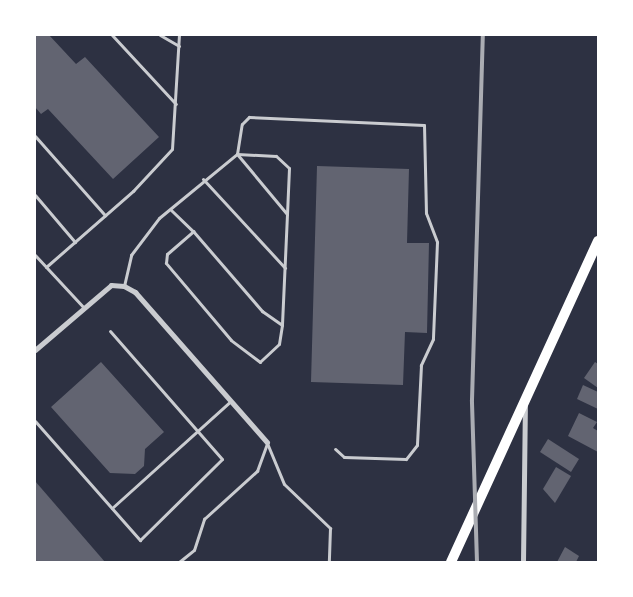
<!DOCTYPE html>
<html>
<head>
<meta charset="utf-8">
<style>
	body { margin:0 }
	#map { position:relative; width:633px; height:597px; overflow:hidden; background:#2d3142; font-family:Mulish,sans-serif }
	div>[style] { position:absolute }
	.building>* { inset:0; background:#626471 }
	.service>* { height:3px; margin:-1.5px; padding:0 1.5px; transform-origin:1.5px; border-radius:1.5px; background:#caccd0 }
	.minor>* { height:5px; margin:-2.5px; padding:0 2.5px; transform-origin:2.5px; border-radius:2.5px; background:#caccd0 }
	.secondary>* { height:10px; margin:-5px; padding:0 5px; transform-origin:5px; border-radius:5px; background:#fff }
	.rail>* { height:4px; margin:-2px; padding:0 2px; transform-origin:2px; border-radius:2px; background:#abadb3 }
	span { translate:-50% -50%; white-space:nowrap; text-align:center; line-height:1.15; -webkit-text-stroke:5px #fff; paint-order:stroke }
	.frame { position:absolute; inset:0; border:36px solid #fff; pointer-events:none }
</style>
</head>
<body>
<div id="map">
	<div class="building">
		<i style="clip-path:polygon(35px 35px,49px 35px,76px 64px,85px 57px,159px 137px,113px 179px,48px 109px,41px 114px,35px 107px)"></i>
		<i style="clip-path:polygon(317px 166px,409px 169px,407px 243px,429px 243px,427px 333px,405px 332px,403px 385px,311px 382px)"></i>
		<i style="clip-path:polygon(101px 362px,164px 432px,145px 449px,144px 466px,135px 474px,110px 473px,51px 407px)"></i>
		<i style="clip-path:polygon(595px 362px,598px 364px,598px 388px,584px 378px)"></i>
		<i style="clip-path:polygon(583px 385px,598px 392px,598px 409px,577px 399px)"></i>
		<i style="clip-path:polygon(579px 413px,597px 422px,593px 428px,598px 431px,598px 452px,568px 436px)"></i>
		<i style="clip-path:polygon(548px 439px,579px 459px,571px 472px,540px 452px)"></i>
		<i style="clip-path:polygon(556px 467px,571px 476px,555px 503px,543px 489px)"></i>
		<i style="clip-path:polygon(35px 481px,105px 562px,35px 562px)"></i>
		<i style="clip-path:polygon(565px 547px,579px 556px,576px 562px,557px 562px)"></i>
	</div>
	<div class="service">
		<i style="left:112px;top:35px;width:94px;rotate:47.2deg"></i>
		<i style="left:160px;top:35px;width:22px;rotate:30deg"></i>
		<i style="left:35px;top:136px;width:106px;rotate:48.5deg"></i>
		<i style="left:203px;top:179px;width:121px;rotate:47.3deg"></i>
		<i style="left:35px;top:195px;width:62px;rotate:49.6deg"></i>
		<i style="left:171px;top:210px;width:30px;rotate:44deg"></i>
		<i style="left:193px;top:231px;width:106px;rotate:49.2deg"></i>
		<i style="left:262px;top:311px;width:24px;rotate:35deg"></i>
		<i style="left:282px;top:325px;width:19px;rotate:99deg"></i>
		<i style="left:279px;top:344px;width:26px;rotate:137deg"></i>
		<i style="left:260px;top:362px;width:36px;rotate:-143deg"></i>
		<i style="left:231px;top:340px;width:101px;rotate:-130.2deg"></i>
		<i style="left:166px;top:263px;width:9px;rotate:-84deg"></i>
		<i style="left:167px;top:254px;width:35px;rotate:-41deg"></i>
		<i style="left:287px;top:214px;width:46px;rotate:-87.5deg"></i>
		<i style="left:289px;top:168px;width:18px;rotate:-137deg"></i>
		<i style="left:276px;top:156px;width:39px;rotate:-177deg"></i>
		<i style="left:237px;top:154px;width:30px;rotate:-81deg"></i>
		<i style="left:242px;top:124px;width:10px;rotate:-45deg"></i>
		<i style="left:249px;top:117px;width:175px;rotate:2.6deg"></i>
		<i style="left:424px;top:125px;width:88px;rotate:88.7deg"></i>
		<i style="left:426px;top:213px;width:31px;rotate:69deg"></i>
		<i style="left:437px;top:242px;width:97px;rotate:92.4deg"></i>
		<i style="left:433px;top:339px;width:29px;rotate:115deg"></i>
		<i style="left:421px;top:365px;width:80px;rotate:92.9deg"></i>
		<i style="left:417px;top:445px;width:18px;rotate:128deg"></i>
		<i style="left:406px;top:459px;width:62px;rotate:-178.2deg"></i>
		<i style="left:344px;top:457px;width:12px;rotate:-138deg"></i>
		<i style="left:35px;top:255px;width:72px;rotate:47.2deg"></i>
		<i style="left:46px;top:267px;width:116px;rotate:-41.1deg"></i>
		<i style="left:133px;top:191px;width:57px;rotate:-47.1deg"></i>
		<i style="left:172px;top:149px;width:114px;rotate:-86.5deg"></i>
		<i style="left:124px;top:286px;width:32px;rotate:-77deg"></i>
		<i style="left:131px;top:255px;width:46px;rotate:-52.9deg"></i>
		<i style="left:159px;top:218px;width:101px;rotate:-39.4deg"></i>
		<i style="left:237px;top:154px;width:78px;rotate:50.2deg"></i>
		<i style="left:287px;top:214px;width:111px;rotate:92.6deg"></i>
		<i style="left:35px;top:421px;width:159px;rotate:48.6deg"></i>
		<i style="left:140px;top:540px;width:115px;rotate:-44.6deg"></i>
		<i style="left:222px;top:459px;width:170px;rotate:-131.2deg"></i>
		<i style="left:267px;top:443px;width:44px;rotate:67.5deg"></i>
		<i style="left:284px;top:484px;width:64px;rotate:43.7deg"></i>
		<i style="left:330px;top:528px;width:34px;rotate:92deg"></i>
		<i style="left:112px;top:508px;width:160px;rotate:-42deg"></i>
		<i style="left:179px;top:562px;width:19px;rotate:-39deg"></i>
		<i style="left:194px;top:550px;width:33px;rotate:-72deg"></i>
		<i style="left:204px;top:519px;width:72px;rotate:-42.2deg"></i>
		<i style="left:257px;top:471px;width:30px;rotate:-70deg"></i>
	</div>
	<div class="minor">
		<i style="left:35px;top:350px;width:100px;rotate:-40.5deg"></i>
		<i style="left:111px;top:285px;width:13px;rotate:4deg"></i>
		<i style="left:124px;top:286px;width:13px;rotate:29deg"></i>
		<i style="left:135px;top:292px;width:200px;rotate:48.7deg"></i>
		<i style="left:523px;top:562px;width:156px;rotate:-89.3deg"></i>
	</div>
	<div class="secondary">
		<i style="left:451px;top:562px;width:353px;rotate:-65.4deg"></i>
	</div>
	<div class="rail">
		<i style="left:477px;top:562px;width:162px;rotate:-91.8deg"></i>
		<i style="left:472px;top:400px;width:365px;rotate:-88.3deg"></i>
	</div>
	<div class="frame"></div>
</div>
</body>
</html>
